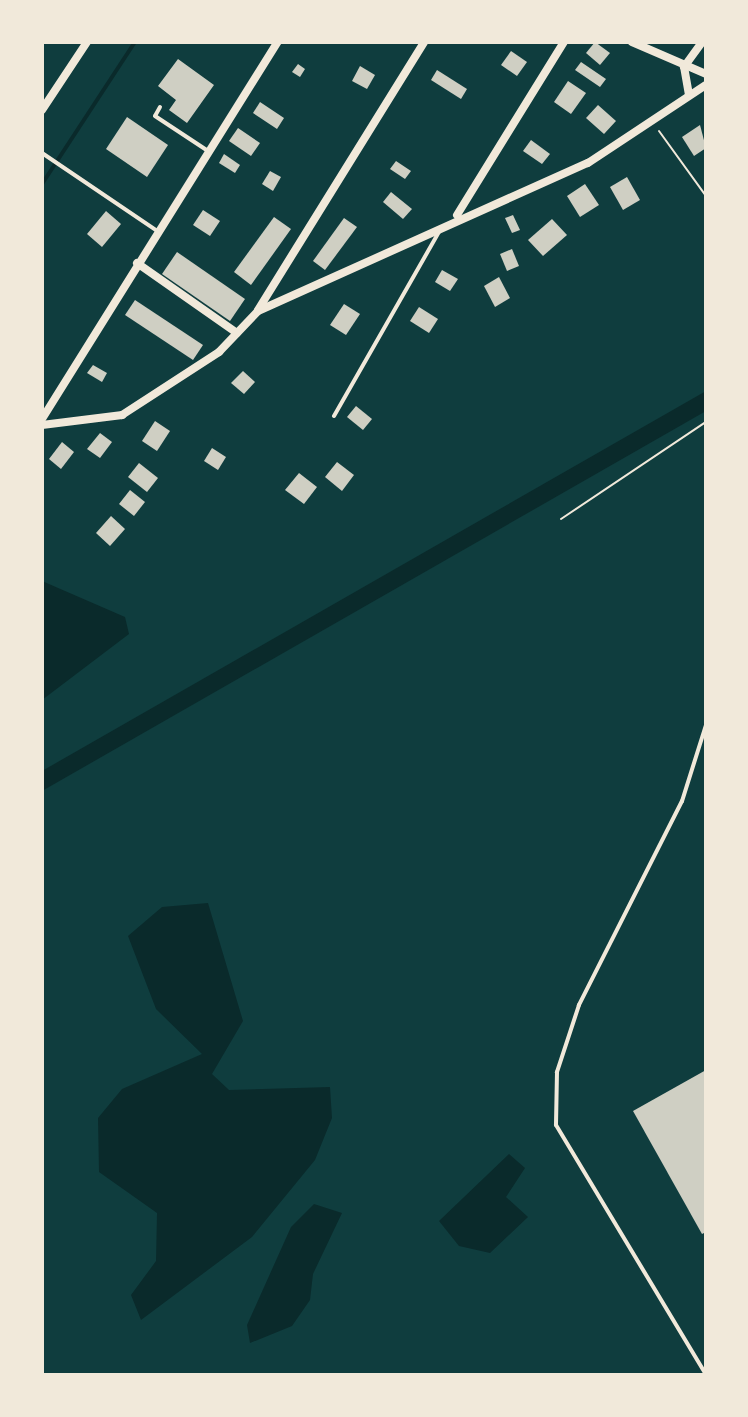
<!DOCTYPE html>
<html>
<head>
<meta charset="utf-8">
<style>
	body { margin:0 }
	#map { position:relative; width:748px; height:1417px; overflow:hidden; background:#0f3d3e; font-family:Helvetica,sans-serif }
	div>[style] { position:absolute }
	.water>* { inset:0; background:#0a2a2b }
	.stream>* { height:4px; margin:-2px; padding:0 2px; transform-origin:2px; border-radius:2px; background:#0a2a2b }
	.building>* { inset:0; background:#cfcfc3 }
	.path>* { height:2px; margin:-1px; padding:0 1px; transform-origin:1px; border-radius:1px; background:#f1e9da }
	.service>* { height:4px; margin:-2px; padding:0 2px; transform-origin:2px; border-radius:2px; background:#f1e9da }
	.minor>* { height:8px; margin:-4px; padding:0 4px; transform-origin:4px; border-radius:4px; background:#f1e9da }
	span { translate:-50% -50%; white-space:nowrap; text-align:center; line-height:1.15; -webkit-text-stroke:8px #f1e9da; paint-order:stroke }
	.frame { position:absolute; inset:0; border:44px solid #f1e9da; pointer-events:none }
</style>
</head>
<body>
<div id="map">
	<div class="water">
		<i style="clip-path:polygon(706px 391px,706px 411px,42px 791px,42px 771px)"></i>
		<i style="clip-path:polygon(42px 581px,125px 617px,129px 634px,42px 700px)"></i>
		<i style="clip-path:polygon(208px 903px,243px 1021px,212px 1074px,229px 1090px,330px 1087px,332px 1118px,315px 1160px,252px 1237px,141px 1320px,131px 1295px,156px 1261px,157px 1213px,99px 1172px,98px 1118px,122px 1089px,202px 1054px,156px 1009px,128px 936px,162px 907px)"></i>
		<i style="clip-path:polygon(509px 1154px,525px 1168px,506px 1197px,528px 1217px,490px 1253px,459px 1246px,439px 1221px)"></i>
		<i style="clip-path:polygon(314px 1204px,342px 1213px,313px 1274px,310px 1300px,292px 1326px,250px 1343px,247px 1325px,291px 1227px)"></i>
	</div>
	<div class="stream">
		<i style="left:42px;top:184px;width:170px;rotate:-56.8deg"></i>
	</div>
	<div class="building">
		<i style="clip-path:polygon(595px 42px,610px 53px,600px 65px,586px 53px)"></i>
		<i style="clip-path:polygon(511px 51px,527px 62px,517px 76px,501px 65px)"></i>
		<i style="clip-path:polygon(178px 59px,214px 85px,187px 123px,169px 110px,176px 100px,158px 86px)"></i>
		<i style="clip-path:polygon(581px 62px,606px 79px,600px 87px,575px 70px)"></i>
		<i style="clip-path:polygon(298px 64px,305px 69px,300px 77px,292px 72px)"></i>
		<i style="clip-path:polygon(360px 66px,375px 75px,367px 89px,352px 81px)"></i>
		<i style="clip-path:polygon(437px 70px,467px 89px,461px 99px,431px 80px)"></i>
		<i style="clip-path:polygon(568px 81px,586px 93px,571px 114px,554px 102px)"></i>
		<i style="clip-path:polygon(260px 102px,284px 118px,277px 129px,253px 113px)"></i>
		<i style="clip-path:polygon(598px 105px,616px 121px,604px 134px,586px 118px)"></i>
		<i style="clip-path:polygon(127px 117px,168px 145px,147px 177px,106px 149px)"></i>
		<i style="clip-path:polygon(700px 125px,706px 148px,694px 156px,682px 137px)"></i>
		<i style="clip-path:polygon(238px 128px,260px 143px,251px 156px,229px 141px)"></i>
		<i style="clip-path:polygon(531px 140px,550px 154px,542px 164px,523px 151px)"></i>
		<i style="clip-path:polygon(224px 154px,240px 165px,235px 173px,219px 163px)"></i>
		<i style="clip-path:polygon(396px 161px,411px 171px,405px 179px,390px 169px)"></i>
		<i style="clip-path:polygon(270px 171px,281px 177px,273px 191px,262px 184px)"></i>
		<i style="clip-path:polygon(627px 177px,640px 200px,623px 210px,610px 187px)"></i>
		<i style="clip-path:polygon(585px 184px,599px 205px,580px 217px,567px 196px)"></i>
		<i style="clip-path:polygon(391px 192px,412px 209px,403px 219px,383px 202px)"></i>
		<i style="clip-path:polygon(203px 210px,220px 221px,210px 236px,193px 225px)"></i>
		<i style="clip-path:polygon(106px 211px,121px 224px,102px 247px,87px 234px)"></i>
		<i style="clip-path:polygon(513px 215px,520px 230px,512px 233px,505px 218px)"></i>
		<i style="clip-path:polygon(274px 217px,291px 229px,251px 285px,234px 272px)"></i>
		<i style="clip-path:polygon(344px 218px,357px 227px,325px 270px,313px 261px)"></i>
		<i style="clip-path:polygon(552px 219px,567px 235px,543px 256px,528px 240px)"></i>
		<i style="clip-path:polygon(512px 249px,519px 266px,507px 271px,500px 254px)"></i>
		<i style="clip-path:polygon(177px 252px,245px 299px,230px 321px,162px 274px)"></i>
		<i style="clip-path:polygon(442px 270px,458px 279px,450px 291px,435px 282px)"></i>
		<i style="clip-path:polygon(499px 277px,510px 298px,495px 307px,484px 286px)"></i>
		<i style="clip-path:polygon(135px 300px,203px 345px,193px 360px,125px 315px)"></i>
		<i style="clip-path:polygon(344px 304px,360px 314px,346px 335px,330px 325px)"></i>
		<i style="clip-path:polygon(419px 307px,438px 319px,429px 333px,410px 321px)"></i>
		<i style="clip-path:polygon(93px 365px,107px 373px,102px 382px,87px 373px)"></i>
		<i style="clip-path:polygon(243px 371px,255px 382px,244px 394px,231px 383px)"></i>
		<i style="clip-path:polygon(356px 406px,372px 419px,363px 430px,347px 417px)"></i>
		<i style="clip-path:polygon(155px 421px,170px 431px,157px 451px,142px 441px)"></i>
		<i style="clip-path:polygon(100px 433px,112px 442px,100px 458px,87px 449px)"></i>
		<i style="clip-path:polygon(62px 442px,74px 452px,61px 469px,49px 459px)"></i>
		<i style="clip-path:polygon(212px 448px,226px 457px,218px 470px,204px 461px)"></i>
		<i style="clip-path:polygon(337px 462px,354px 475px,342px 491px,325px 477px)"></i>
		<i style="clip-path:polygon(139px 463px,158px 478px,147px 492px,128px 477px)"></i>
		<i style="clip-path:polygon(299px 473px,317px 487px,304px 504px,285px 490px)"></i>
		<i style="clip-path:polygon(130px 490px,145px 502px,134px 516px,119px 504px)"></i>
		<i style="clip-path:polygon(111px 516px,125px 529px,110px 546px,96px 533px)"></i>
		<i style="clip-path:polygon(706px 1070px,706px 1232px,702px 1234px,633px 1111px)"></i>
	</div>
	<div class="path">
		<i style="left:659px;top:131px;width:80px;rotate:54.1deg"></i>
		<i style="left:561px;top:519px;width:174px;rotate:-33.8deg"></i>
	</div>
	<div class="service">
		<i style="left:160px;top:107px;width:10px;rotate:119deg"></i>
		<i style="left:155px;top:116px;width:64px;rotate:33.4deg"></i>
		<i style="left:42px;top:153px;width:139px;rotate:34.1deg"></i>
		<i style="left:334px;top:416px;width:212px;rotate:-60.3deg"></i>
		<i style="left:706px;top:725px;width:80px;rotate:107.5deg"></i>
		<i style="left:682px;top:801px;width:229px;rotate:116.8deg"></i>
		<i style="left:579px;top:1005px;width:71px;rotate:108.2deg"></i>
		<i style="left:557px;top:1072px;width:53px;rotate:91.1deg"></i>
		<i style="left:556px;top:1125px;width:292px;rotate:59deg"></i>
		<i style="left:503px;top:1375px;width:36px"></i>
	</div>
	<div class="minor">
		<i style="left:632px;top:42px;width:81px;rotate:23.4deg"></i>
		<i style="left:689px;top:95px;width:28px;rotate:-100deg"></i>
		<i style="left:684px;top:67px;width:31px;rotate:-54deg"></i>
		<i style="left:42px;top:110px;width:82px;rotate:-56.5deg"></i>
		<i style="left:457px;top:215px;width:203px;rotate:-58.3deg"></i>
		<i style="left:137px;top:263px;width:122px;rotate:35deg"></i>
		<i style="left:258px;top:310px;width:315px;rotate:-58.2deg"></i>
		<i style="left:42px;top:419px;width:445px;rotate:-58deg"></i>
		<i style="left:42px;top:425px;width:81px;rotate:-7.1deg"></i>
		<i style="left:122px;top:415px;width:116px;rotate:-33deg"></i>
		<i style="left:219px;top:352px;width:57px;rotate:-46.4deg"></i>
		<i style="left:258px;top:311px;width:362px;rotate:-24.2deg"></i>
		<i style="left:588px;top:163px;width:141px;rotate:-33.5deg"></i>
	</div>
	<div class="frame"></div>
</div>
</body>
</html>
